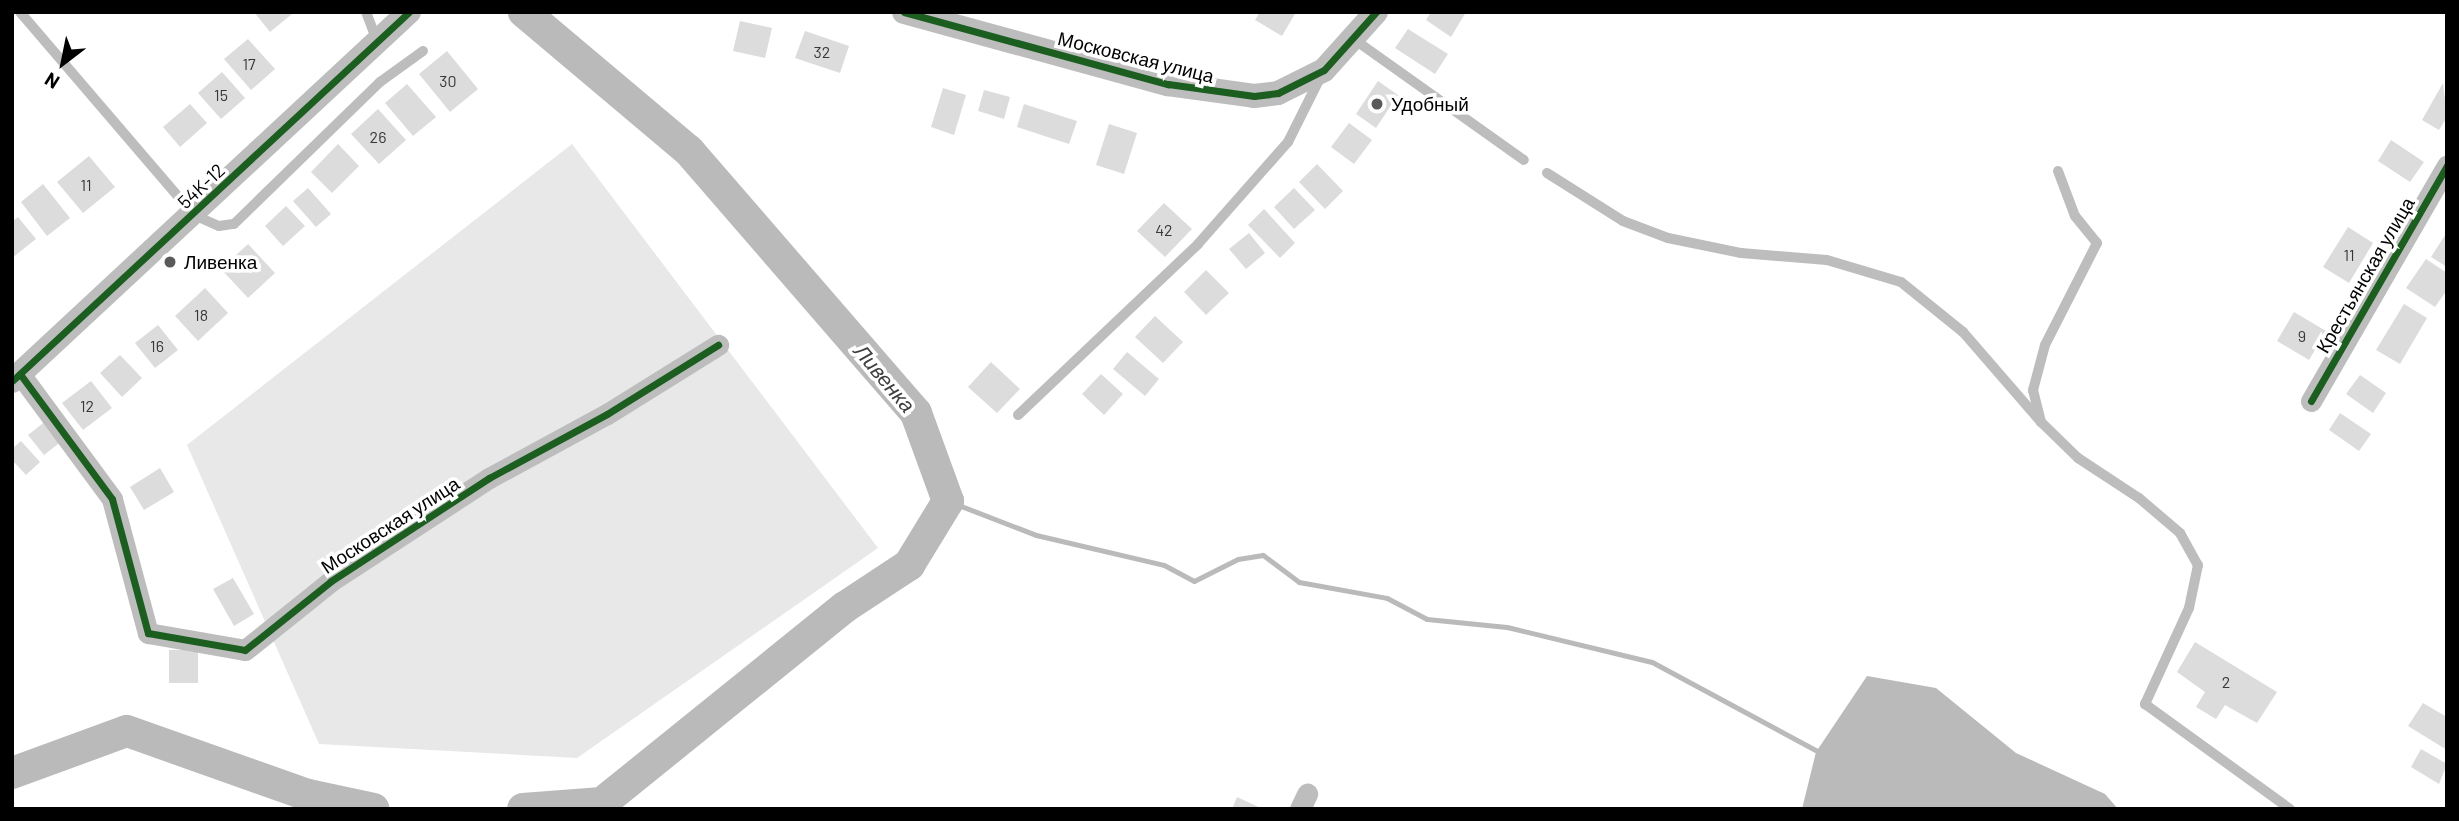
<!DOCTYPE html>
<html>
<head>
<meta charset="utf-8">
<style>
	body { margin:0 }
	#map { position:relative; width:2459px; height:821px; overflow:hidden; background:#fff; font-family:Barlow,sans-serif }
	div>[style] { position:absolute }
	.green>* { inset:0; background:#e8e8e8 }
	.water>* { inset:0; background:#bababa }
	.stream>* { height:5px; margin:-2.5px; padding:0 2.5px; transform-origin:2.5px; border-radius:2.5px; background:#bababa }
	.river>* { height:32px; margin:-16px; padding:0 16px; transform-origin:16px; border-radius:16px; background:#bababa }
	.building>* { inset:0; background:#dcdcdc }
	.service>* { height:10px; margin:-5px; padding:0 5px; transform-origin:5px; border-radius:5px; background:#bdbdbd }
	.minor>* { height:21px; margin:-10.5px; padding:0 10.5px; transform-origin:10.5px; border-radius:10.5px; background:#bdbdbd }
	.tertiary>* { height:24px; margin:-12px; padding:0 12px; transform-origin:12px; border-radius:12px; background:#bdbdbd }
	.cycleway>* { height:7px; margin:-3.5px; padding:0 3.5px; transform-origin:3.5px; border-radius:3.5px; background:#1b5e20 }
	.dots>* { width:19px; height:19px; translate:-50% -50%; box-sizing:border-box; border:4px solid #fff; border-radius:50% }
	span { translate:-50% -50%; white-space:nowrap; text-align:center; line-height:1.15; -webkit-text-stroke:7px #fff; paint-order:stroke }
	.number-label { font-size:16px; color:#373737 }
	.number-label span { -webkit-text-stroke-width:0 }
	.street-label { font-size:19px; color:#000 }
	.poi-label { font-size:19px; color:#000 }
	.left { translate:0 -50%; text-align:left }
	.water-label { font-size:21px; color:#3e3e3e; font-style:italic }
	.frame { position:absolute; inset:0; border:14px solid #000; pointer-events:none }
	.north { position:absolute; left:28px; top:28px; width:70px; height:70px; -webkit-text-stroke:5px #fff; paint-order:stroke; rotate:212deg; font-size:19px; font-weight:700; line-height:28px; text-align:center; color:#000 }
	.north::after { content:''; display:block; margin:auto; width:24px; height:32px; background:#000; clip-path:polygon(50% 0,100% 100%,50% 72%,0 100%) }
</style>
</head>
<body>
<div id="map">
	<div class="green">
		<i style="clip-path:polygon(572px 144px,878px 548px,577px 758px,319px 744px,187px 445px)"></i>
	</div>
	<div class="water">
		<i style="clip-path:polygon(1867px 676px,1936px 688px,2016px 753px,2105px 794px,2118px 809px,1802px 809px,1816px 752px)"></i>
	</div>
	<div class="stream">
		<i style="left:948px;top:501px;width:94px;rotate:21.1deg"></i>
		<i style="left:1036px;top:535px;width:131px;rotate:13.2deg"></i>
		<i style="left:1164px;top:565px;width:34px;rotate:28deg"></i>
		<i style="left:1194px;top:581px;width:49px;rotate:-26.6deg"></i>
		<i style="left:1238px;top:559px;width:25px;rotate:-9deg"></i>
		<i style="left:1263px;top:555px;width:45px;rotate:36.9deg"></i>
		<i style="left:1299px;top:582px;width:89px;rotate:10.3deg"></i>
		<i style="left:1387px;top:598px;width:45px;rotate:27.7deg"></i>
		<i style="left:1427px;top:619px;width:80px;rotate:5.7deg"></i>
		<i style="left:1507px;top:627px;width:149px;rotate:13.6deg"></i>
		<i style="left:1652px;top:662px;width:194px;rotate:28.3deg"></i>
	</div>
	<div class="river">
		<i style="left:12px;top:773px;width:122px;rotate:-20.1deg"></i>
		<i style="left:127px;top:731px;width:192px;rotate:19.5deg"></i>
		<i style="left:308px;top:795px;width:67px;rotate:12deg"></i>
		<i style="left:523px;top:809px;width:79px;rotate:-4.3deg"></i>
		<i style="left:602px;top:803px;width:312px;rotate:-38.9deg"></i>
		<i style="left:845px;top:607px;width:77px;rotate:-33.3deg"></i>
		<i style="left:909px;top:565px;width:75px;rotate:-58.6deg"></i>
		<i style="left:948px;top:501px;width:94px;rotate:-110deg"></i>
		<i style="left:916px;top:413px;width:347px;rotate:-130.9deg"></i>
		<i style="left:689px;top:151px;width:216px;rotate:-139.9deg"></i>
	</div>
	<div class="building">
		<i style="clip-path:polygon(254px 12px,291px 12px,292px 14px,270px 32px)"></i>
		<i style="clip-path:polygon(1260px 12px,1296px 12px,1282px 36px,1255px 20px)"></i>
		<i style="clip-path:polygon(1431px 12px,1466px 12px,1451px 37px,1426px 20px)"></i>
		<i style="clip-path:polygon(740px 21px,772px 28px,765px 58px,733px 51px)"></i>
		<i style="clip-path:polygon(1408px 29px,1448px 54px,1435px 74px,1395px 48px)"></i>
		<i style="clip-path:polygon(805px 31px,849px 46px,840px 73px,795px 58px)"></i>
		<i style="clip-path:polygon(248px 39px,275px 69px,251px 90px,224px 59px)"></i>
		<i style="clip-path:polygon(447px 51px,478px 89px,450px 112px,419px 74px)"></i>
		<i style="clip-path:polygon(222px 72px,245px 98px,221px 119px,198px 93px)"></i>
		<i style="clip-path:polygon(1378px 81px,1398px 95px,1376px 128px,1356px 114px)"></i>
		<i style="clip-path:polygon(2443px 83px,2447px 117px,2439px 130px,2422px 120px)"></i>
		<i style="clip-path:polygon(407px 84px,436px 117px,413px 136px,385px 103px)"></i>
		<i style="clip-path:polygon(943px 88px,966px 95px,954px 135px,931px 127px)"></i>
		<i style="clip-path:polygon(984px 90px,1010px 97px,1004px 119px,978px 111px)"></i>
		<i style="clip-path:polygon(190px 104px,207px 123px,180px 147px,163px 127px)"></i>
		<i style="clip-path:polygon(1024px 104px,1077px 121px,1069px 144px,1017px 127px)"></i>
		<i style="clip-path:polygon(378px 109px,406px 140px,379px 164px,351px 134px)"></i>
		<i style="clip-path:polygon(1349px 123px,1372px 140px,1354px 164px,1331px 147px)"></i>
		<i style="clip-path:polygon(1109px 124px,1137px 133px,1124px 174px,1096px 165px)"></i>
		<i style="clip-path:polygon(2391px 140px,2424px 162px,2410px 182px,2378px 161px)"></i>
		<i style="clip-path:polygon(338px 144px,359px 166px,332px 193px,311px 172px)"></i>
		<i style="clip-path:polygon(89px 156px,115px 187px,83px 213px,57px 182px)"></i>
		<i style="clip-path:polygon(1317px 164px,1343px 191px,1325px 209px,1299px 182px)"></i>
		<i style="clip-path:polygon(43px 184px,70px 218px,47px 236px,21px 202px)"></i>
		<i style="clip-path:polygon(308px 188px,331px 214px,316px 227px,293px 201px)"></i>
		<i style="clip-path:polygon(1294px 188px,1315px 210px,1294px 229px,1274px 207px)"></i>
		<i style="clip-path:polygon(1164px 203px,1192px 229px,1165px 257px,1137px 231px)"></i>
		<i style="clip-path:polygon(286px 206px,305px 226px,283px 246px,265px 226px)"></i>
		<i style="clip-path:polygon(1264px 209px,1295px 243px,1280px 258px,1248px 225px)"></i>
		<i style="clip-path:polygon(18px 217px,36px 239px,12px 258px,12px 222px)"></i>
		<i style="clip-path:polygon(2348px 227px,2373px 243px,2349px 283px,2323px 267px)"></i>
		<i style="clip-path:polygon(2447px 232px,2447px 267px,2431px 257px)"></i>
		<i style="clip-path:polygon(1249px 233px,1265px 253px,1246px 269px,1229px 249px)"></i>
		<i style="clip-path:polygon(248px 244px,275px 273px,248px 298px,221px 269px)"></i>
		<i style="clip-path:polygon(2426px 259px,2447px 273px,2447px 290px,2435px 307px,2406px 288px)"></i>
		<i style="clip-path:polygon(1206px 270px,1229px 293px,1206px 315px,1184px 292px)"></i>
		<i style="clip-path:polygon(205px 288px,228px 313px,198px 341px,175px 316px)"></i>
		<i style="clip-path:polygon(2404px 304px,2427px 318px,2400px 364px,2376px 350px)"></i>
		<i style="clip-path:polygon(2294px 312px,2326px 331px,2309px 360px,2277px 341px)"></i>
		<i style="clip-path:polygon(1155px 316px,1183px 342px,1163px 363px,1135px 337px)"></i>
		<i style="clip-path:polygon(158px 325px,178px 350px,155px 368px,135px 343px)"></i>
		<i style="clip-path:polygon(1127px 352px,1159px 379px,1145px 396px,1113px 369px)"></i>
		<i style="clip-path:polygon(120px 355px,142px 378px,122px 397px,100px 373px)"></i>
		<i style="clip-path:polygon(991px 362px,1020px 389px,997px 413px,968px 387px)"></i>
		<i style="clip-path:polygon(1101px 374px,1123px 394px,1104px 415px,1082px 394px)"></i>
		<i style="clip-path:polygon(2360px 375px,2386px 393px,2373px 413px,2346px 394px)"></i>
		<i style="clip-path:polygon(91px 381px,112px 408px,83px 430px,62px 403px)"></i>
		<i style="clip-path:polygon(2340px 413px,2371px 434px,2359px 451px,2329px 430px)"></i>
		<i style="clip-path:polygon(47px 420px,63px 440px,44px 455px,28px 435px)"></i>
		<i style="clip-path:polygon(21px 441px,40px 462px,26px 475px,12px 460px,12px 449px)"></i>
		<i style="clip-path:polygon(160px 468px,174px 492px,144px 510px,130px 487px)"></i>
		<i style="clip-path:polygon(233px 578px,254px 614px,234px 626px,213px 589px)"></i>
		<i style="clip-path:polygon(2195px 642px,2277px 692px,2257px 723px,2225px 705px,2216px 719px,2196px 707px,2205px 692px,2177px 672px)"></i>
		<i style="clip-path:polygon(169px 650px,198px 650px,198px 683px,169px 683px)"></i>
		<i style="clip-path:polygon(2423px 703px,2447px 717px,2447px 750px,2408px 726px)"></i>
		<i style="clip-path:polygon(2421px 749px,2447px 764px,2439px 784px,2411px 767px)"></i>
		<i style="clip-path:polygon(1237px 797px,1263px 809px,1232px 809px)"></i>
	</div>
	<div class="service">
		<i style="left:20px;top:12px;width:267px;rotate:49.4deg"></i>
		<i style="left:194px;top:215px;width:27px;rotate:24deg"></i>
		<i style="left:219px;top:226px;width:15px;rotate:-8deg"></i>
		<i style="left:234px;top:224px;width:204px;rotate:-44.2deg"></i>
		<i style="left:380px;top:82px;width:53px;rotate:-35.8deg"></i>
		<i style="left:366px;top:12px;width:31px;rotate:69deg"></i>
		<i style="left:1355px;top:40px;width:207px;rotate:35.4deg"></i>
		<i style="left:2058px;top:171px;width:48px;rotate:69.3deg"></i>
		<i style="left:2075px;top:216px;width:35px;rotate:51deg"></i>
		<i style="left:2097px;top:243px;width:114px;rotate:117deg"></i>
		<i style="left:2045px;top:345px;width:47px;rotate:104.9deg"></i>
		<i style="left:2033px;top:390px;width:33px;rotate:76deg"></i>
		<i style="left:2041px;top:422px;width:52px;rotate:44.2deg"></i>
		<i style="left:2078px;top:458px;width:73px;rotate:33.3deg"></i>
		<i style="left:2139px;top:498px;width:54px;rotate:40.5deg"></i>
		<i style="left:2180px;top:533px;width:37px;rotate:61deg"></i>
		<i style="left:2198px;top:565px;width:44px;rotate:101.8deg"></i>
		<i style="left:2189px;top:608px;width:106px;rotate:114.6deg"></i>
		<i style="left:2145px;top:704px;width:179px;rotate:35.9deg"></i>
		<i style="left:1547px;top:173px;width:90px;rotate:32.3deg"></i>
		<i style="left:1623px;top:221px;width:48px;rotate:20.7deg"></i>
		<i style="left:1668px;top:238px;width:75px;rotate:11.6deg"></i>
		<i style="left:1741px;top:253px;width:86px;rotate:4.7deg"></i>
		<i style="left:1827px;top:260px;width:77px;rotate:16.6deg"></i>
		<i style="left:1901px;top:282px;width:80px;rotate:38.9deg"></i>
		<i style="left:1963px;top:332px;width:119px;rotate:49.1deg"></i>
		<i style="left:1018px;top:415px;width:248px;rotate:-43.5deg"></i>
		<i style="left:1198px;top:244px;width:136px;rotate:-48.6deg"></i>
		<i style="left:1288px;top:142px;width:74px;rotate:-63.4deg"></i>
	</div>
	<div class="minor">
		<i style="left:20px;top:374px;width:155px;rotate:53.6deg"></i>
		<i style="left:112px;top:499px;width:139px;rotate:75deg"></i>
		<i style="left:148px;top:633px;width:98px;rotate:9.9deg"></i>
		<i style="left:245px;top:650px;width:110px;rotate:-38.7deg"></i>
		<i style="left:331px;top:581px;width:189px;rotate:-33.1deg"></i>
		<i style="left:489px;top:478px;width:134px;rotate:-28.5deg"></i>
		<i style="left:607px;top:414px;width:131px;rotate:-31.9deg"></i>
		<i style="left:2311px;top:401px;width:272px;rotate:-60deg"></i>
		<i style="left:1300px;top:809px;width:17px;rotate:-65deg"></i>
	</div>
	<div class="tertiary">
		<i style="left:904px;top:12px;width:274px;rotate:15.3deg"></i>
		<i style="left:1168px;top:84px;width:87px;rotate:7.9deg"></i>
		<i style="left:1254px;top:96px;width:24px;rotate:-7deg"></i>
		<i style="left:1278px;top:93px;width:51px;rotate:-26.6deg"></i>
		<i style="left:1324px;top:70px;width:78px;rotate:-48.1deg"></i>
		<i style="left:12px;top:381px;width:542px;rotate:-42.91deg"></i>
	</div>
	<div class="cycleway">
		<i style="left:904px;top:12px;width:274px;rotate:15.3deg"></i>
		<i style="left:1168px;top:84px;width:87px;rotate:7.9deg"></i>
		<i style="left:1254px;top:96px;width:24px;rotate:-7deg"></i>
		<i style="left:1278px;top:93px;width:51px;rotate:-26.6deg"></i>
		<i style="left:1324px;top:70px;width:78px;rotate:-48.1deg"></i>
		<i style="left:20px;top:374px;width:155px;rotate:53.6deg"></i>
		<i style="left:112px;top:499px;width:139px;rotate:75deg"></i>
		<i style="left:148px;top:633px;width:98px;rotate:9.9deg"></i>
		<i style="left:245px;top:650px;width:110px;rotate:-38.7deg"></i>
		<i style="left:331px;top:581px;width:189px;rotate:-33.1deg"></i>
		<i style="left:489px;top:478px;width:134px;rotate:-28.5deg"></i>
		<i style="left:607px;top:414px;width:131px;rotate:-31.9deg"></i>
		<i style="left:12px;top:381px;width:542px;rotate:-42.91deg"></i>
		<i style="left:2311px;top:401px;width:272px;rotate:-60deg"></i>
	</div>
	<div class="dots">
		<i style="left:1377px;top:104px;background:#595959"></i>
		<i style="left:170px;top:262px;background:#595959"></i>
	</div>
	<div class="number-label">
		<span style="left:822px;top:52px">32</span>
		<span style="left:249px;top:64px">17</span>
		<span style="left:448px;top:81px">30</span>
		<span style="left:221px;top:95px">15</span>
		<span style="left:378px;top:137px">26</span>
		<span style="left:86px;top:185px">11</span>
		<span style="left:1164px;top:230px">42</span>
		<span style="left:2349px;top:255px">11</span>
		<span style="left:201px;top:315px">18</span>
		<span style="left:2302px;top:336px">9</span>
		<span style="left:157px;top:346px">16</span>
		<span style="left:87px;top:406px">12</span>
		<span style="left:2226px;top:682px">2</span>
	</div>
	<div class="street-label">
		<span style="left:1136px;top:57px;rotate:14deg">Московская улица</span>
		<span style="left:201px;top:186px;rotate:-43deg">54K-12</span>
		<span style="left:2365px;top:275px;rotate:-60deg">Крестьянская улица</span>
		<span style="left:390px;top:525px;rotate:-33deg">Московская улица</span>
	</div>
	<div class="poi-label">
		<span class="left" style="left:1391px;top:104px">Удобный</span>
		<span class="left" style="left:184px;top:262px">Ливенка</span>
	</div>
	<div class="water-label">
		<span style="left:885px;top:378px;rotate:50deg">Ливенка</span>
	</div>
	<div class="frame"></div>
	<div class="north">N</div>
</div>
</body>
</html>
